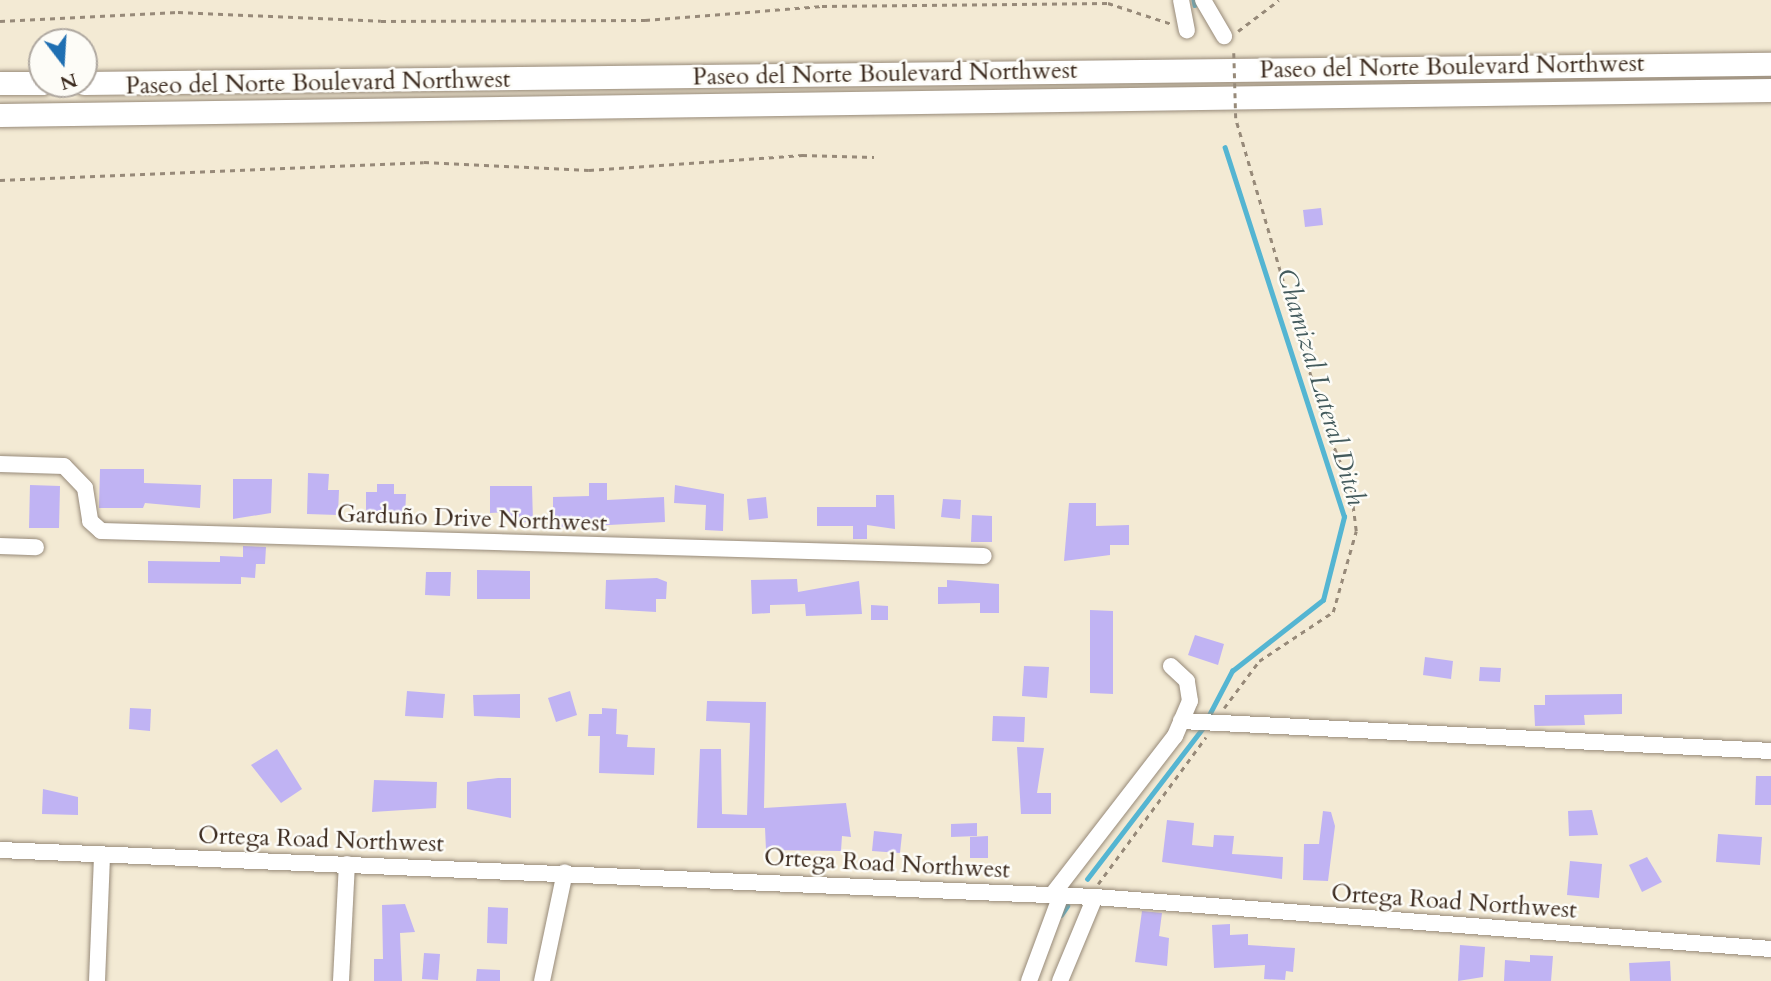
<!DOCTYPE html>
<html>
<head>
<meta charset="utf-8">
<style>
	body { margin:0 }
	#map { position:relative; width:1771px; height:981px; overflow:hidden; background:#f3ead4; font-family:Cardo,serif }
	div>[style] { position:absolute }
	.stream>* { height:4.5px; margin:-2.25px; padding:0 2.25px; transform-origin:2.25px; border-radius:2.25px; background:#54b5d2 }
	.building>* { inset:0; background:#c0b3f3 }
	.path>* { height:2.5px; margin-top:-1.25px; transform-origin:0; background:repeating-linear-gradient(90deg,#978a79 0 5px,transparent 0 10px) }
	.roads { filter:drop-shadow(0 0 2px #978a79) drop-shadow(0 0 2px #978a79) }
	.minor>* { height:16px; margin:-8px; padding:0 8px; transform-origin:8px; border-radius:8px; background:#fff }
	.highway>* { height:23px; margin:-11.5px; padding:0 11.5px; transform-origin:11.5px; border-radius:11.5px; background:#fff }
	.path-bridge>* { height:2.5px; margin-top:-1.25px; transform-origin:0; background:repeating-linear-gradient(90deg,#978a79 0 5px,transparent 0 10px) }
	span { translate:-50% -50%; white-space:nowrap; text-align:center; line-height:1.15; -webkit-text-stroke:5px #fdfcf7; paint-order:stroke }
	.street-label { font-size:24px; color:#3b2a1e }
	.water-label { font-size:26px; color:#445b5d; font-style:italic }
	.north { position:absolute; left:28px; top:28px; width:70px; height:70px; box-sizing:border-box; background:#fdfcf7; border:2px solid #afa8a0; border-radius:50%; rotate:163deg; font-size:19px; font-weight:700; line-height:28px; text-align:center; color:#3b2a1e }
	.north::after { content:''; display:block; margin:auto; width:24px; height:32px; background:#1f6fb2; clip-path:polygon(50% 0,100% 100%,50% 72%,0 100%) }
</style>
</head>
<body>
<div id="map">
	<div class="stream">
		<i style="left:1194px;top:0;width:5px;rotate:79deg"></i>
		<i style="left:1209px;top:715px;width:50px;rotate:-62.4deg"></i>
		<i style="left:1232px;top:671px;width:115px;rotate:-38deg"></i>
		<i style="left:1323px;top:600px;width:86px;rotate:-75.8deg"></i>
		<i style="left:1344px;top:517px;width:388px;rotate:-107.9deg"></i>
		<i style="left:1087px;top:879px;width:189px;rotate:-52.5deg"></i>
		<i style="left:1061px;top:915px;width:11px;rotate:-56deg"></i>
	</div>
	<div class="building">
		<i style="clip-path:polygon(1321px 208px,1323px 225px,1305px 227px,1303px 210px)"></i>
		<i style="clip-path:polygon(100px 469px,144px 469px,144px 483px,201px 485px,200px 508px,145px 503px,143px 508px,99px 508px)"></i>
		<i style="clip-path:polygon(308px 473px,329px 474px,328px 490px,339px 490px,338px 515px,307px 514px)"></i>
		<i style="clip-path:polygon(233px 479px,272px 479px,271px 513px,233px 519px)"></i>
		<i style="clip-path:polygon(589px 483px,607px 483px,607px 500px,664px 497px,665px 522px,553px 528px,553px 497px,589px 496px)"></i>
		<i style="clip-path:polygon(377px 484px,394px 484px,394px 494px,406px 494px,405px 518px,366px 517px,366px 492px,377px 492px)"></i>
		<i style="clip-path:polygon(30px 485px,60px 486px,59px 528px,29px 528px)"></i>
		<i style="clip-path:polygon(675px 485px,724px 494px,723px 531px,705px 530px,706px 505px,674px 503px)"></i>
		<i style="clip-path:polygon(490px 486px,532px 486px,533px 522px,509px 523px,509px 512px,490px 513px)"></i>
		<i style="clip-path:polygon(876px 495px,894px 495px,895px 529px,867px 525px,867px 539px,853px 539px,853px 526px,817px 526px,817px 507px,876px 507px)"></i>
		<i style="clip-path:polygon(766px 497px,768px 518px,749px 520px,747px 499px)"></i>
		<i style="clip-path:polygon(943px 499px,961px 500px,960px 519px,941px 517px)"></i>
		<i style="clip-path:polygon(1069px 503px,1096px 503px,1096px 526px,1129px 525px,1129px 545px,1110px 545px,1110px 555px,1064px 561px)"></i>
		<i style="clip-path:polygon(972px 515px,992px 516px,992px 542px,971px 542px)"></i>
		<i style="clip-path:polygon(243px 546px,266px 547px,265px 564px,256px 564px,255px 578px,241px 577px,241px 584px,148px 583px,148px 561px,220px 562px,220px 556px,243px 557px)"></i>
		<i style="clip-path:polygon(477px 570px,530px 571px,530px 599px,477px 599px)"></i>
		<i style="clip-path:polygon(426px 572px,451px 572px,450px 596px,425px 595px)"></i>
		<i style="clip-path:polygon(657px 578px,667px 582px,666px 599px,656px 599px,656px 612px,605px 609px,606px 580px)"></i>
		<i style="clip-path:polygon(797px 579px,798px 592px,859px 581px,862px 614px,806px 616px,805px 604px,770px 605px,770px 613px,752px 614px,751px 580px)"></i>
		<i style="clip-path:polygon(947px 580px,999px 584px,999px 613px,980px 613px,980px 603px,938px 604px,938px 587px,947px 587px)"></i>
		<i style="clip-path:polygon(871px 605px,888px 606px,888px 620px,871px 620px)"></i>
		<i style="clip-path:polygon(1090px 610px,1113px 611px,1113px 694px,1090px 693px)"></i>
		<i style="clip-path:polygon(1195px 635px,1224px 644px,1218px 665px,1188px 655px)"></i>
		<i style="clip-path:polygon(1425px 657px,1453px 661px,1451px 679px,1423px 675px)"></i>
		<i style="clip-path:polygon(1024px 666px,1049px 667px,1047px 698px,1022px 696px)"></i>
		<i style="clip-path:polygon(1480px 667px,1501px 668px,1500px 682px,1479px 681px)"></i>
		<i style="clip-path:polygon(407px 691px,445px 694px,443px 718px,405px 716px)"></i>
		<i style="clip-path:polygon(570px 691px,577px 715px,556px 722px,548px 698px)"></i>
		<i style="clip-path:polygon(520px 694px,520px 718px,474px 716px,473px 695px)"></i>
		<i style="clip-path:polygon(1622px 694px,1622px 714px,1584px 715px,1585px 725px,1535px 726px,1534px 705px,1545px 705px,1545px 695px)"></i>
		<i style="clip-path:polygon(707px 701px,766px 702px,764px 808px,846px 803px,851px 837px,842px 836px,841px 851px,766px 850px,765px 828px,697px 828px,700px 749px,721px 749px,722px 814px,747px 815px,750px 723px,706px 721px)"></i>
		<i style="clip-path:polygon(130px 708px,151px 709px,150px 731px,129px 729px)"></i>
		<i style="clip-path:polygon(602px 708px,617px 709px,616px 734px,628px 735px,627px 747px,655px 748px,654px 775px,599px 773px,600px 736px,588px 736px,589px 714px,602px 714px)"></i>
		<i style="clip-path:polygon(993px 716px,1025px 717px,1024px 742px,992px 741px)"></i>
		<i style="clip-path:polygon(1017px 747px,1044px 748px,1037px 793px,1051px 793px,1051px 814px,1021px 814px)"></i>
		<i style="clip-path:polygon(277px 749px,302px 789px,281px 803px,251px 765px)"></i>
		<i style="clip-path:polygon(1756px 776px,1771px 776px,1771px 805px,1755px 805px)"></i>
		<i style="clip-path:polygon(498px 778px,511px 778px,511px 818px,467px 809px,467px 782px)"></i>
		<i style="clip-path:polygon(374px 780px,437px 782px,436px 808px,372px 812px)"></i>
		<i style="clip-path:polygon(43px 789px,78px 797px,78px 815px,42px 814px)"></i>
		<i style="clip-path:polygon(1592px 810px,1598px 835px,1569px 836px,1568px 811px)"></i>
		<i style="clip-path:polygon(1323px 811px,1331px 812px,1335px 826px,1328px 881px,1303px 880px,1304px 844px,1319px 844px)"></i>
		<i style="clip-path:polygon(1167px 820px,1194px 823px,1192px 845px,1213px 847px,1214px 835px,1234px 836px,1232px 854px,1283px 857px,1282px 879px,1162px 862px)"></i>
		<i style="clip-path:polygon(977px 823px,977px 836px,951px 837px,951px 824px)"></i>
		<i style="clip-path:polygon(874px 831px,902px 834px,900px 853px,872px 851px)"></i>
		<i style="clip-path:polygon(1718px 834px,1762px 837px,1760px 865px,1716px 862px)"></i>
		<i style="clip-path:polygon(988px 836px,988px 858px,970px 858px,970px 837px)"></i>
		<i style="clip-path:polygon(1647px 857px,1662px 882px,1642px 892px,1629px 865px)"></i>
		<i style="clip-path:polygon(1570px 861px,1602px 864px,1599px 898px,1567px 895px)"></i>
		<i style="clip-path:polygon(405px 904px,415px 932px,400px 933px,402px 981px,374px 981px,374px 959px,383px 959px,382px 905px)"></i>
		<i style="clip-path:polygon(488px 907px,508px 908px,507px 944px,487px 943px)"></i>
		<i style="clip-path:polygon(1142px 911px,1162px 913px,1159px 936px,1169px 938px,1167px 966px,1135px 962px)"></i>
		<i style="clip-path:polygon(1230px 924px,1230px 935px,1248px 934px,1248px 945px,1295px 948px,1293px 972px,1286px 971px,1285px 980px,1264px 979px,1265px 965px,1214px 968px,1212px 925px)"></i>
		<i style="clip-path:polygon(1460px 945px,1485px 947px,1483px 977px,1458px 981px)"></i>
		<i style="clip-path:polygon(424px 953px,440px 954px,438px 980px,422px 979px)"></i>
		<i style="clip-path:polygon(1530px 955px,1553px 956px,1551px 981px,1504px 981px,1505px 960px,1530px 962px)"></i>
		<i style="clip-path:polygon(1670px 961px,1671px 981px,1630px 981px,1629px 963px)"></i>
		<i style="clip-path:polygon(477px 969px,500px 970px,500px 981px,476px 981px)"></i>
	</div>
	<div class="path">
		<i style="left:0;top:21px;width:178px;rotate:-2.9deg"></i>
		<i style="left:178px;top:12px;width:203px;rotate:2.5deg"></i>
		<i style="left:381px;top:21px;width:264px;rotate:-0.2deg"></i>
		<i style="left:645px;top:20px;width:178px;rotate:-4.5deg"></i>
		<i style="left:822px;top:6px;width:286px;rotate:-0.6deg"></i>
		<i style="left:1108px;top:3px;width:67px;rotate:18.2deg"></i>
		<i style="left:1238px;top:31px;width:51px;rotate:-37.1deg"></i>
		<i style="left:0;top:180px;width:424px;rotate:-2.4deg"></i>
		<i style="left:424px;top:162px;width:165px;rotate:2.8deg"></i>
		<i style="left:589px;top:170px;width:214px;rotate:-4deg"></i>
		<i style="left:802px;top:155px;width:72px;rotate:1.6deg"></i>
		<i style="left:1224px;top:708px;width:59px;rotate:-53.3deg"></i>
		<i style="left:1259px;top:661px;width:89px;rotate:-33.5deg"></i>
		<i style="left:1333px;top:612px;width:84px;rotate:-74.1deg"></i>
		<i style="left:1356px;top:531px;width:41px;rotate:-97deg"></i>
		<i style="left:1351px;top:490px;width:70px;rotate:-111.8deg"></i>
		<i style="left:1325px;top:425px;width:318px;rotate:-106.3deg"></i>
		<i style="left:1098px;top:884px;width:182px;rotate:-53.7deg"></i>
	</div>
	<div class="roads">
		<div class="minor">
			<i style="left:1181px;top:0;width:31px;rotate:79deg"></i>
			<i style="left:1203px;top:0;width:42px;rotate:59.7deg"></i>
			<i style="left:0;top:464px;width:64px;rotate:1.8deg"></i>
			<i style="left:64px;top:466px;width:30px;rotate:46deg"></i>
			<i style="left:85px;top:488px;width:33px;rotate:81deg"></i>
			<i style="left:90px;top:521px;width:15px;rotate:42deg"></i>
			<i style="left:101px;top:531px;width:883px;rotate:1.62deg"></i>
			<i style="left:0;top:546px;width:36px;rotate:2deg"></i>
			<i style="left:1181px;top:721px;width:591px;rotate:2.91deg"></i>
			<i style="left:0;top:850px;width:1096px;rotate:2.46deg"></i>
			<i style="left:1095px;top:897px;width:678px;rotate:4.4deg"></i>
			<i style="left:1052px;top:895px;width:201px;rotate:-52.3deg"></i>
			<i style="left:1175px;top:736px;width:38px;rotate:-67deg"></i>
			<i style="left:1190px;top:701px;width:20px;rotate:-99deg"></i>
			<i style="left:1187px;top:681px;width:22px;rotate:-137deg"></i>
			<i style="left:97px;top:981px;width:126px;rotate:-87.7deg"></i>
			<i style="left:341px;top:981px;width:117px;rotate:-87.1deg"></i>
			<i style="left:542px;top:981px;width:111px;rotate:-78.1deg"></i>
			<i style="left:1029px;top:981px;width:92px;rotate:-69.6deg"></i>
			<i style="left:1060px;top:981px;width:91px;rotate:-67.4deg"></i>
		</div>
		<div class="highway">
			<i style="left:0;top:83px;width:42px"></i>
			<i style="left:84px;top:83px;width:1687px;rotate:-0.65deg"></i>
			<i style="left:0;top:115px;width:1771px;rotate:-0.81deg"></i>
		</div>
	</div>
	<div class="path-bridge">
		<i style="left:1234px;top:53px;width:67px;rotate:88.3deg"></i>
	</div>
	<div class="street-label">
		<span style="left:1452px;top:67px;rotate:-1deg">Paseo del Norte Boulevard Northwest</span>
		<span style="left:885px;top:74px;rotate:-1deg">Paseo del Norte Boulevard Northwest</span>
		<span style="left:318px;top:83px;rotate:-1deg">Paseo del Norte Boulevard Northwest</span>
		<span style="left:472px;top:519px;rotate:2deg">Garduño Drive Northwest</span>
		<span style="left:321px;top:840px;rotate:2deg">Ortega Road Northwest</span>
		<span style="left:887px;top:864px;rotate:3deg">Ortega Road Northwest</span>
		<span style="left:1454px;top:902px;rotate:4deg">Ortega Road Northwest</span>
	</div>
	<div class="water-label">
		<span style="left:1321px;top:387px;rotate:73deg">Chamizal Lateral Ditch</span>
	</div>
	<div class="north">N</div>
</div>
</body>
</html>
